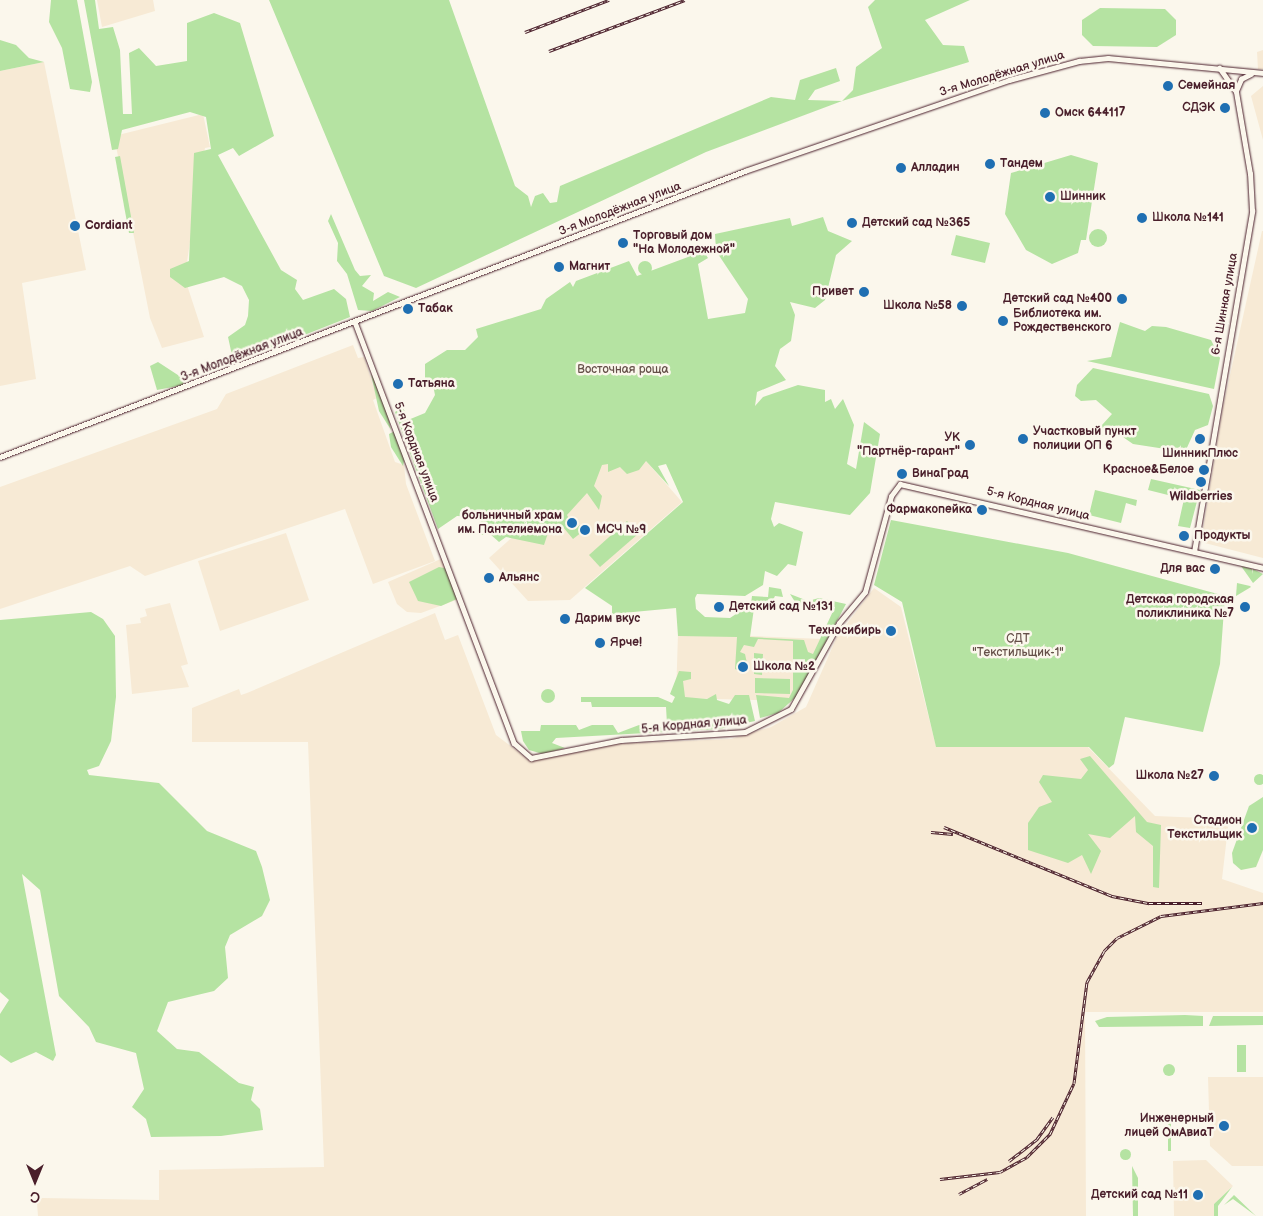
<!DOCTYPE html>
<html>
<head>
<meta charset="utf-8">
<style>
	body { margin:0 }
	#map { position:relative; width:1263px; height:1216px; overflow:hidden; background:#fbf7ec; font-family:"Balsamiq Sans",sans-serif }
	div>[style] { position:absolute }
	.built>* { inset:0; background:#f7ead5 }
	.green>* { inset:0; background:#b5e3a2 }
	.round { border-radius:50% }
	.roads { filter:drop-shadow(0 0 1px #4a1f2b) drop-shadow(0 0 1px #4a1f2b) }
	.secondary>* { height:4.5px; margin:-2.25px; padding:0 2.25px; transform-origin:2.25px; border-radius:2.25px; background:#fbf7ec }
	.rail>* { height:3px; margin-top:-1.5px; transform-origin:0; background:repeating-linear-gradient(90deg,#fbf7ec 0 4px,#4a1f2b 0 8px); box-sizing:border-box; border-block:1px solid #4a1f2b }
	.dots>* { width:14px; height:14px; translate:-50% -50%; box-sizing:border-box; border:2px solid #fbf7ec; border-radius:50% }
	span { translate:-50% -50%; white-space:nowrap; text-align:center; line-height:1.15; -webkit-text-stroke:5px #fbf7ec; paint-order:stroke }
	.street-label { font-size:12px; color:#4a1f2b }
	.poi-label { font-size:12px; color:#4a1f2b; font-weight:700 }
	.left { translate:0 -50%; text-align:left }
	.right { translate:-100% -50%; text-align:right }
	.park-label { font-size:12px; color:#655049 }
	.north { position:absolute; left:10px; top:1156px; width:50px; height:50px; -webkit-text-stroke:4px #fbf7ec; paint-order:stroke; rotate:180deg; font-size:14px; font-weight:700; line-height:20px; text-align:center; color:#4a1f2b }
	.north::after { content:''; display:block; margin:auto; width:18px; height:22px; background:#4a1f2b; clip-path:polygon(50% 0,100% 100%,50% 72%,0 100%) }
</style>
</head>
<body>
<div id="map">
	<div class="built">
		<i style="clip-path:polygon(97px 0,153px 0,155px 11px,102px 27px)"></i>
		<i style="clip-path:polygon(1263px 50px,1263px 69px,1258px 69px,1257px 52px)"></i>
		<i style="clip-path:polygon(44px 62px,86px 270px,22px 283px,36px 379px,0 386px,0 71px)"></i>
		<i style="clip-path:polygon(1263px 86px,1263px 140px,1251px 96px)"></i>
		<i style="clip-path:polygon(203px 114px,210px 147px,205px 148px,200px 174px,187px 262px,188px 288px,204px 337px,162px 348px,150px 318px,114px 136px)"></i>
		<i style="clip-path:polygon(1262px 231px,1263px 231px,1263px 558px,1201px 542px,1223px 407px)"></i>
		<i style="clip-path:polygon(353px 345px,358px 358px,364px 357px,377px 398px,373px 400px,395px 462px,404px 465px,406px 484px,435px 561px,373px 584px,345px 509px,145px 576px,130px 566px,0 609px,0 487px,217px 409px,226px 394px)"></i>
		<i style="clip-path:polygon(625px 437px,682px 502px,570px 600px,528px 601px,489px 558px)"></i>
		<i style="clip-path:polygon(286px 533px,309px 600px,220px 631px,198px 561px)"></i>
		<i style="clip-path:polygon(443px 558px,459px 599px,421px 613px,407px 612px,397px 604px,388px 582px)"></i>
		<i style="clip-path:polygon(874px 588px,901px 607px,936px 746px,1088px 747px,1155px 816px,1229px 819px,1222px 879px,1263px 893px,1263px 1012px,1085px 1012px,1086px 1216px,38px 1216px,37px 1203px,42px 1198px,159px 1200px,159px 1170px,324px 1167px,308px 742px,192px 742px,192px 708px,239px 689px,241px 695px,247px 693px,435px 613px,445px 640px,458px 635px,496px 735px,529px 760px,612px 744px,731px 739px,771px 727px,806px 707px,837px 637px)"></i>
		<i style="clip-path:polygon(170px 603px,188px 664px,181px 666px,189px 687px,132px 694px,126px 625px,141px 623px,140px 618px,147px 616px,145px 609px)"></i>
		<i style="clip-path:polygon(678px 633px,752px 636px,823px 639px,790px 701px,676px 698px)"></i>
		<i style="clip-path:polygon(1208px 1077px,1263px 1077px,1263px 1166px,1232px 1166px,1210px 1146px)"></i>
		<i style="clip-path:polygon(1206px 1160px,1233px 1186px,1214px 1204px,1214px 1216px,1174px 1216px,1173px 1161px)"></i>
	</div>
	<div class="green">
		<i style="clip-path:polygon(51px 0,77px 0,92px 82px,90px 92px,70px 89px,62px 48px,49px 22px)"></i>
		<i style="clip-path:polygon(84px 0,95px 0,99px 29px,113px 27px,120px 50px,123px 114px,132px 114px,129px 53px,139px 48px,156px 66px,187px 61px,187px 23px,214px 13px,240px 23px,274px 136px,239px 156px,233px 148px,218px 155px,281px 270px,297px 280px,295px 289px,303px 300px,334px 289px,346px 299px,350px 317px,238px 361px,233px 360px,228px 337px,245px 325px,248px 316px,249px 300px,242px 286px,224px 277px,185px 288px,170px 277px,170px 269px,189px 261px,194px 153px,211px 149px,206px 117px,190px 112px,122px 130px,118px 149px,112px 150px)"></i>
		<i style="clip-path:polygon(269px 0,449px 0,515px 186px,528px 196px,531px 207px,535px 196px,543px 193px,550px 203px,557px 202px,560px 186px,771px 97px,795px 100px,800px 80px,836px 68px,840px 81px,815px 90px,808px 100px,842px 101px,853px 90px,856px 67px,882px 48px,868px 7px,875px 0,970px 0,925px 20px,943px 45px,964px 46px,969px 62px,842px 101px,706px 152px,416px 288px,384px 276px)"></i>
		<i style="clip-path:polygon(1100px 8px,1165px 9px,1176px 20px,1176px 35px,1157px 47px,1093px 46px,1082px 35px,1082px 20px)"></i>
		<i style="clip-path:polygon(0 40px,16px 45px,29px 58px,44px 62px,0 71px)"></i>
		<i style="clip-path:polygon(1071px 155px,1098px 163px,1086px 240px,1081px 240px,1078px 253px,1052px 264px,1026px 250px,1005px 214px,1011px 173px)"></i>
		<i style="clip-path:polygon(120px 156px,134px 233px,129px 233px,115px 157px)"></i>
		<i style="clip-path:polygon(331px 214px,355px 270px,360px 276px,371px 275px,362px 286px,374px 293px,373px 301px,388px 292px,400px 297px,372px 311px,358px 310px,347px 274px,337px 261px,338px 243px,328px 221px)"></i>
		<i style="clip-path:polygon(823px 217px,828px 231px,852px 241px,836px 255px,825px 300px,815px 308px,790px 302px,795px 315px,791px 341px,780px 349px,775px 366px,786px 380px,757px 392px,755px 406px,763px 397px,798px 385px,825px 390px,825px 402px,831px 399px,835px 409px,843px 399px,854px 425px,847px 464px,856px 469px,864px 422px,880px 434px,870px 493px,850px 515px,775px 502px,771px 519px,774px 527px,779px 523px,803px 532px,796px 566px,788px 564px,777px 576px,765px 571px,763px 585px,745px 596px,697px 594px,695px 598px,696px 609px,705px 617px,730px 618px,751px 604px,752px 596px,768px 597px,769px 587px,781px 589px,783px 597px,775px 596px,772px 602px,755px 601px,750px 637px,804px 640px,808px 652px,813px 654px,835px 607px,797px 605px,790px 594px,808px 601px,819px 598px,846px 604px,797px 696px,778px 713px,760px 718px,756px 695px,789px 698px,793px 690px,793px 641px,758px 639px,754px 647px,744px 645px,740px 652px,745px 654px,748px 668px,743px 673px,735px 669px,737px 637px,678px 636px,676px 608px,612px 614px,612px 606px,585px 588px,683px 502px,666px 464px,658px 466px,669px 486px,646px 461px,639px 470px,627px 474px,620px 467px,608px 472px,608px 464px,602px 465px,594px 486px,602px 496px,599px 510px,587px 493px,567px 515px,574px 529px,580px 525px,582px 532px,573px 539px,563px 527px,548px 533px,544px 545px,506px 537px,499px 542px,490px 534px,480px 535px,481px 517px,457px 516px,438px 529px,395px 412px,403px 407px,408px 420px,425px 413px,435px 395px,432px 380px,425px 379px,425px 364px,447px 350px,465px 350px,478px 337px,476px 329px,541px 309px,546px 299px,570px 282px,573px 287px,576px 281px,629px 261px,637px 276px,688px 257px,689px 248px,699px 244px,708px 258px,698px 264px,708px 319px,745px 313px,748px 299px,716px 251px,715px 234px,790px 218px,792px 226px)"></i>
		<i class="round" style="left:1089px;top:229px;width:18px;height:18px"></i>
		<i style="clip-path:polygon(956px 235px,990px 243px,985px 263px,951px 255px)"></i>
		<i class="round" style="left:638px;top:261px;width:14px;height:14px"></i>
		<i style="clip-path:polygon(1120px 322px,1145px 331px,1152px 326px,1166px 327px,1211px 340px,1220px 358px,1214px 389px,1087px 361px,1111px 357px)"></i>
		<i style="clip-path:polygon(158px 362px,184px 379px,183px 385px,157px 390px,150px 366px)"></i>
		<i style="clip-path:polygon(1093px 368px,1209px 394px,1213px 406px,1208px 425px,1195px 430px,1185px 452px,1133px 444px,1120px 435px,1093px 436px,1094px 425px,1102px 425px,1112px 414px,1096px 400px,1081px 401px,1075px 396px,1077px 385px)"></i>
		<i style="clip-path:polygon(371px 374px,383px 393px,391px 430px,379px 411px)"></i>
		<i style="clip-path:polygon(395px 431px,405px 456px,403px 466px,391px 447px,389px 434px)"></i>
		<i style="clip-path:polygon(1151px 479px,1200px 490px,1190px 528px,1178px 526px,1184px 499px,1148px 490px)"></i>
		<i style="clip-path:polygon(1095px 490px,1137px 500px,1136px 506px,1126px 503px,1121px 523px,1089px 515px)"></i>
		<i style="clip-path:polygon(891px 520px,1068px 553px,1225px 596px,1220px 664px,1203px 732px,1125px 717px,1114px 764px,1109px 768px,1089px 747px,936px 747px,902px 602px,874px 585px)"></i>
		<i style="clip-path:polygon(627px 521px,638px 534px,600px 567px,589px 555px)"></i>
		<i style="clip-path:polygon(1241px 566px,1252px 569px,1252px 574px,1253px 569px,1263px 574px,1253px 583px)"></i>
		<i style="clip-path:polygon(439px 567px,449px 569px,459px 598px,441px 606px,418px 601px,409px 582px)"></i>
		<i style="clip-path:polygon(1237px 583px,1250px 586px,1251px 587px,1236px 596px)"></i>
		<i style="clip-path:polygon(91px 612px,103px 619px,115px 636px,116px 697px,111px 741px,99px 766px,87px 770px,89px 775px,159px 783px,207px 831px,256px 851px,262px 867px,270px 900px,262px 916px,230px 935px,225px 947px,228px 978px,214px 991px,168px 1002px,157px 1031px,177px 1049px,199px 1052px,239px 1083px,254px 1087px,251px 1100px,260px 1109px,263px 1130px,221px 1136px,151px 1137px,146px 1119px,132px 1107px,144px 1089px,136px 1053px,96px 1042px,89px 1027px,59px 996px,40px 890px,22px 874px,56px 1055px,53px 1061px,36px 1052px,11px 1063px,0 1055px,0 1014px,9px 1000px,0 992px,0 620px)"></i>
		<i style="clip-path:polygon(754px 653px,763px 654px,762px 675px,754px 674px)"></i>
		<i style="clip-path:polygon(679px 671px,691px 672px,691px 679px,683px 681px,685px 697px,707px 699px,716px 694px,717px 700px,729px 704px,735px 695px,749px 695px,755px 721px,719px 729px,556px 738px,552px 743px,565px 748px,543px 754px,529px 750px,523px 741px,521px 731px,540px 731px,541px 725px,576px 725px,579px 730px,592px 725px,613px 725px,618px 733px,639px 725px,661px 727px,667px 724px,666px 707px,592px 707px,591px 702px,581px 702px,581px 697px,658px 697px,672px 703px,675px 697px,670px 694px)"></i>
		<i style="clip-path:polygon(755px 678px,790px 679px,790px 694px,755px 693px)"></i>
		<i class="round" style="left:541px;top:689px;width:14px;height:14px"></i>
		<i style="clip-path:polygon(1090px 756px,1147px 822px,1161px 825px,1159px 888px,1153px 887px,1153px 846px,1136px 832px,1135px 816px,1110px 838px,1088px 834px,1101px 851px,1091px 874px,1082px 855px,1068px 863px,1028px 850px,1028px 823px,1039px 807px,1052px 802px,1039px 782px,1043px 775px,1081px 779px,1088px 770px,1080px 759px)"></i>
		<i class="round" style="left:1253.5px;top:773.5px;width:11px;height:11px"></i>
		<i style="clip-path:polygon(1263px 797px,1263px 850px,1256px 867px,1241px 870px,1233px 863px,1232px 853px,1249px 806px)"></i>
		<i style="clip-path:polygon(1185px 1015px,1203px 1016px,1203px 1026px,1099px 1027px,1095px 1021px,1107px 1017px)"></i>
		<i style="clip-path:polygon(1213px 1016px,1263px 1016px,1263px 1025px,1209px 1026px)"></i>
		<i style="clip-path:polygon(1237px 1045px,1246px 1045px,1246px 1072px,1237px 1072px)"></i>
		<i class="round" style="left:1163px;top:1064px;width:12px;height:12px"></i>
		<i style="clip-path:polygon(1168px 1122px,1171px 1122px,1171px 1151px,1168px 1151px)"></i>
		<i class="round" style="left:1119.5px;top:1148.5px;width:11px;height:11px"></i>
		<i style="clip-path:polygon(1132px 1166px,1138px 1178px,1138px 1216px,1133px 1216px)"></i>
		<i style="clip-path:polygon(1232px 1187px,1218px 1206px,1218px 1216px,1214px 1216px,1214px 1204px)"></i>
		<i style="clip-path:polygon(1234px 1195px,1256px 1216px,1233px 1199px,1224px 1205px)"></i>
	</div>
	<div class="roads">
		<div class="secondary">
			<i style="left:1236px;top:91px;width:13px;rotate:-67deg"></i>
			<i style="left:1241px;top:79px;width:11px;rotate:-27deg"></i>
			<i style="left:355px;top:322px;width:450px;rotate:69.3deg"></i>
			<i style="left:514px;top:743px;width:23px;rotate:41deg"></i>
			<i style="left:531px;top:758px;width:92px;rotate:-11.3deg"></i>
			<i style="left:621px;top:740px;width:124px;rotate:-3.7deg"></i>
			<i style="left:745px;top:732px;width:51px;rotate:-26.6deg"></i>
			<i style="left:791px;top:709px;width:98px;rotate:-60.8deg"></i>
			<i style="left:839px;top:623px;width:40px;rotate:-50deg"></i>
			<i style="left:865px;top:592px;width:99px;rotate:-74.8deg"></i>
			<i style="left:891px;top:496px;width:15px;rotate:-53deg"></i>
			<i style="left:900px;top:484px;width:373px;rotate:13deg"></i>
			<i style="left:0;top:457px;width:798px;rotate:-21deg"></i>
			<i style="left:745px;top:171px;width:279px;rotate:-19deg"></i>
			<i style="left:1009px;top:80px;width:73px;rotate:-15.2deg"></i>
			<i style="left:1079px;top:61px;width:29px;rotate:-6deg"></i>
			<i style="left:1108px;top:58px;width:156px;rotate:5.5deg"></i>
			<i style="left:1194px;top:552px;width:346px;rotate:-80.3deg"></i>
			<i style="left:1252px;top:211px;width:37px;rotate:-93deg"></i>
			<i style="left:1250px;top:174px;width:83px;rotate:-99.7deg"></i>
			<i style="left:1236px;top:92px;width:29px;rotate:-125deg"></i>
		</div>
	</div>
	<div class="rail">
		<i style="left:525px;top:32px;width:90px;rotate:-20.9deg"></i>
		<i style="left:549px;top:51px;width:145px;rotate:-20.6deg"></i>
		<i style="left:944px;top:827px;width:182px;rotate:22.3deg"></i>
		<i style="left:1112px;top:896px;width:38px;rotate:11deg"></i>
		<i style="left:1149px;top:903px;width:53px"></i>
		<i style="left:931px;top:832px;width:22px;rotate:5deg"></i>
		<i style="left:1009px;top:1161px;width:36px;rotate:-38deg"></i>
		<i style="left:1037px;top:1139px;width:27px;rotate:-54deg"></i>
		<i style="left:940px;top:1179px;width:60px;rotate:-6.7deg"></i>
		<i style="left:1000px;top:1172px;width:31px;rotate:-29deg"></i>
		<i style="left:1027px;top:1157px;width:33px;rotate:-45deg"></i>
		<i style="left:1050px;top:1134px;width:56px;rotate:-64.8deg"></i>
		<i style="left:1074px;top:1083px;width:102px;rotate:-82.7deg"></i>
		<i style="left:1087px;top:982px;width:35px;rotate:-61deg"></i>
		<i style="left:1104px;top:951px;width:18px;rotate:-45deg"></i>
		<i style="left:1117px;top:938px;width:49px;rotate:-26.6deg"></i>
		<i style="left:1161px;top:916px;width:103px;rotate:-7.3deg"></i>
		<i style="left:959px;top:1194px;width:32px;rotate:-28deg"></i>
	</div>
	<div class="dots">
		<i style="left:1168px;top:86px;background:#1f6fb2"></i>
		<i style="left:1225px;top:108px;background:#1f6fb2"></i>
		<i style="left:1045px;top:113px;background:#1f6fb2"></i>
		<i style="left:990px;top:164px;background:#1f6fb2"></i>
		<i style="left:901px;top:168px;background:#1f6fb2"></i>
		<i style="left:1050px;top:197px;background:#1f6fb2"></i>
		<i style="left:1142px;top:218px;background:#1f6fb2"></i>
		<i style="left:852px;top:223px;background:#1f6fb2"></i>
		<i style="left:75px;top:226px;background:#1f6fb2"></i>
		<i style="left:623px;top:243px;background:#1f6fb2"></i>
		<i style="left:559px;top:267px;background:#1f6fb2"></i>
		<i style="left:864px;top:292px;background:#1f6fb2"></i>
		<i style="left:1122px;top:299px;background:#1f6fb2"></i>
		<i style="left:962px;top:306px;background:#1f6fb2"></i>
		<i style="left:408px;top:309px;background:#1f6fb2"></i>
		<i style="left:1003px;top:321px;background:#1f6fb2"></i>
		<i style="left:398px;top:384px;background:#1f6fb2"></i>
		<i style="left:1023px;top:439px;background:#1f6fb2"></i>
		<i style="left:1200px;top:439px;background:#1f6fb2"></i>
		<i style="left:970px;top:445px;background:#1f6fb2"></i>
		<i style="left:1204px;top:470px;background:#1f6fb2"></i>
		<i style="left:902px;top:474px;background:#1f6fb2"></i>
		<i style="left:1201px;top:482px;background:#1f6fb2"></i>
		<i style="left:982px;top:510px;background:#1f6fb2"></i>
		<i style="left:572px;top:523px;background:#1f6fb2"></i>
		<i style="left:585px;top:530px;background:#1f6fb2"></i>
		<i style="left:1184px;top:536px;background:#1f6fb2"></i>
		<i style="left:1215px;top:569px;background:#1f6fb2"></i>
		<i style="left:489px;top:578px;background:#1f6fb2"></i>
		<i style="left:719px;top:607px;background:#1f6fb2"></i>
		<i style="left:1245px;top:607px;background:#1f6fb2"></i>
		<i style="left:565px;top:619px;background:#1f6fb2"></i>
		<i style="left:891px;top:631px;background:#1f6fb2"></i>
		<i style="left:600px;top:643px;background:#1f6fb2"></i>
		<i style="left:743px;top:667px;background:#1f6fb2"></i>
		<i style="left:1214px;top:776px;background:#1f6fb2"></i>
		<i style="left:1252px;top:828px;background:#1f6fb2"></i>
		<i style="left:1224px;top:1126px;background:#1f6fb2"></i>
		<i style="left:1198px;top:1195px;background:#1f6fb2"></i>
	</div>
	<div class="street-label">
		<span style="left:1002px;top:74px;rotate:-17deg">3-я Молодёжная улица</span>
		<span style="left:620px;top:209px;rotate:-21deg">3-я Молодёжная улица</span>
		<span style="left:1225px;top:304px;rotate:-80deg">6-я Шинная улица</span>
		<span style="left:242px;top:355px;rotate:-21deg">3-я Молодёжная улица</span>
		<span style="left:416px;top:452px;rotate:69deg">5-я Кордная улица</span>
		<span style="left:1038px;top:504px;rotate:14deg">5-я Кордная улица</span>
		<span style="left:694px;top:725px;rotate:-5deg">5-я Кордная улица</span>
	</div>
	<div class="poi-label">
		<span class="left" style="left:1178px;top:86px">Семейная</span>
		<span class="right" style="left:1215px;top:108px">СДЭК</span>
		<span class="left" style="left:1055px;top:113px">Омск 644117</span>
		<span class="left" style="left:1000px;top:164px">Тандем</span>
		<span class="left" style="left:911px;top:168px">Алладин</span>
		<span class="left" style="left:1060px;top:197px">Шинник</span>
		<span class="left" style="left:1152px;top:218px">Школа №141</span>
		<span class="left" style="left:862px;top:223px">Детский сад №365</span>
		<span class="left" style="left:85px;top:226px">Cordiant</span>
		<span class="left" style="left:633px;top:243px">Торговый дом<br>"На Молодежной"</span>
		<span class="left" style="left:569px;top:267px">Магнит</span>
		<span class="right" style="left:854px;top:292px">Привет</span>
		<span class="right" style="left:1112px;top:299px">Детский сад №400</span>
		<span class="right" style="left:952px;top:306px">Школа №58</span>
		<span class="left" style="left:418px;top:309px">Табак</span>
		<span class="left" style="left:1013px;top:321px">Библиотека им.<br>Рождественского</span>
		<span class="left" style="left:408px;top:384px">Татьяна</span>
		<span class="left" style="left:1033px;top:439px">Участковый пункт<br>полиции ОП 6</span>
		<span class="right" style="left:960px;top:445px">УК<br>"Партнёр-гарант"</span>
		<span style="left:1200px;top:454px">ШинникПлюс</span>
		<span class="right" style="left:1194px;top:470px">Красное&amp;Белое</span>
		<span class="left" style="left:912px;top:474px">ВинаГрад</span>
		<span style="left:1201px;top:497px">Wildberries</span>
		<span class="right" style="left:972px;top:510px">Фармакопейка</span>
		<span class="right" style="left:562px;top:523px">больничный храм<br>им. Пантелиемона</span>
		<span class="left" style="left:596px;top:530px">МСЧ №9</span>
		<span class="left" style="left:1194px;top:536px">Продукты</span>
		<span class="right" style="left:1205px;top:569px">Для вас</span>
		<span class="left" style="left:499px;top:578px">Альянс</span>
		<span class="right" style="left:1234px;top:607px">Детская городская<br>поликлиника №7</span>
		<span class="left" style="left:729px;top:607px">Детский сад №131</span>
		<span class="left" style="left:575px;top:619px">Дарим вкус</span>
		<span class="right" style="left:881px;top:631px">Техносибирь</span>
		<span class="left" style="left:610px;top:643px">Ярче!</span>
		<span class="left" style="left:753px;top:667px">Школа №2</span>
		<span class="right" style="left:1204px;top:776px">Школа №27</span>
		<span class="right" style="left:1242px;top:828px">Стадион<br>Текстильщик</span>
		<span class="right" style="left:1214px;top:1126px">Инженерный<br>лицей ОмАвиаТ</span>
		<span class="right" style="left:1188px;top:1195px">Детский сад №11</span>
	</div>
	<div class="park-label">
		<span style="left:623px;top:370px">Восточная роща</span>
		<span style="left:1018px;top:646px">СДТ<br>"Текстильщик-1"</span>
	</div>
	<div class="north">С</div>
</div>
</body>
</html>
